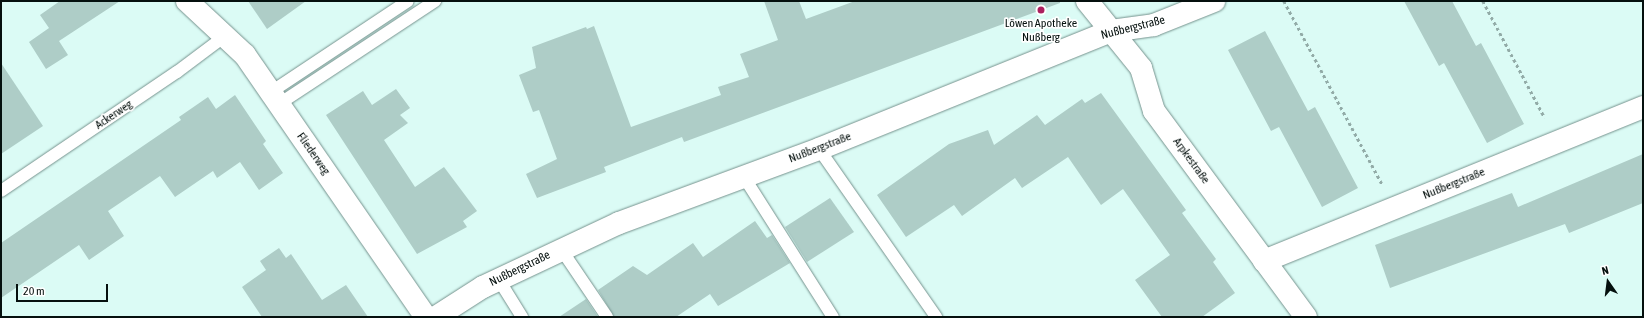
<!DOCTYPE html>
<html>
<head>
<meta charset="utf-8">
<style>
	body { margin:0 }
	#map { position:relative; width:1644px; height:318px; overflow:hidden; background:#dbfbf5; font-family:"Asap Condensed",sans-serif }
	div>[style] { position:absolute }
	.building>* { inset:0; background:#aecdc7 }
	.path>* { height:2.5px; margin-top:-1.25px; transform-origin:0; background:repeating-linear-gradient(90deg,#92aba7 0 3px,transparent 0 6px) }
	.roads { filter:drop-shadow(0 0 1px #75928d) drop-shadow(0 0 1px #75928d) }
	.lane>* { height:12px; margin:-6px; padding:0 6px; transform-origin:6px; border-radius:6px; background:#fff }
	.street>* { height:22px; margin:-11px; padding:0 11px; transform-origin:11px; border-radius:11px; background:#fff }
	.dots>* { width:11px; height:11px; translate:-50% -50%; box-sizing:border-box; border:2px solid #fff; border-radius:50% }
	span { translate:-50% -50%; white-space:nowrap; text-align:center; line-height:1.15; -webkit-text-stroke:3.5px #fff; paint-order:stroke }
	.poi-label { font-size:12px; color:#05100e }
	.street-label { font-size:12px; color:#05100e }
	.frame { position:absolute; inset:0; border:2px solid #05100e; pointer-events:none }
	.north { position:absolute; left:1588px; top:262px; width:40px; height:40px; -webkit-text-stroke:3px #fff; paint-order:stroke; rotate:346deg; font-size:11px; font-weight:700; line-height:16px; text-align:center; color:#05100e }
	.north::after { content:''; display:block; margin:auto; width:14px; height:18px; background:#05100e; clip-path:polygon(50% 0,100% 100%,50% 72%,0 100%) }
	.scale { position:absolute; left:16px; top:284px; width:92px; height:18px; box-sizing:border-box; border:2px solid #05100e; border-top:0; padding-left:5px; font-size:12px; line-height:14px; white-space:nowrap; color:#05100e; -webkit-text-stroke:3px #fff; paint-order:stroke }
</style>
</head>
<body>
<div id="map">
	<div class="building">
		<i style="clip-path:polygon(60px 1px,120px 1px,59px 41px,68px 55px,46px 69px,29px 42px,49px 28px,40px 15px)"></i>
		<i style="clip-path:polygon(248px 1px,306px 1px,267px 29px)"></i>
		<i style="clip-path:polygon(764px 1px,799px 1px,806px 19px,855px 1px,1060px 1px,1060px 3px,684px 142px,682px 137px,604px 167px,606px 172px,537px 198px,526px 174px,557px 159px,539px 110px,533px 112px,519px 75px,536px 68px,532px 47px,586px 27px,587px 29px,594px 26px,631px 127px,721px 95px,718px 87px,749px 77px,740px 54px,778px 40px)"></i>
		<i style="clip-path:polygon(1404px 1px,1452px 1px,1476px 46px,1481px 43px,1524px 124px,1487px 143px,1444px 63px,1439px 66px)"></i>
		<i style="clip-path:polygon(1265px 31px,1308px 111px,1315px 107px,1358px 188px,1322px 207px,1279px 127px,1271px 131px,1228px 50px)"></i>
		<i style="clip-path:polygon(1px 63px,43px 126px,1px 154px)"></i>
		<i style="clip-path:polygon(396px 89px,410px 108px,400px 115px,408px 123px,384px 140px,415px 187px,444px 167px,477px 211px,463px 221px,467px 227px,417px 254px,326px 115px,363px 91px,372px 105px)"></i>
		<i style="clip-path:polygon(1101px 93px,1186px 210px,1182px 213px,1216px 259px,1213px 262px,1235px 293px,1202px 317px,1162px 317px,1135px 280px,1170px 255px,1123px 189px,1101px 205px,1068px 157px,1022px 188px,1015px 178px,962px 216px,954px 205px,906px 237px,877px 195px,949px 144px,988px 130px,994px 145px,1037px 115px,1045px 125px,1082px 99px,1085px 103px)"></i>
		<i style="clip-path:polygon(235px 95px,266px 141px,263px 144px,283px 173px,259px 190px,240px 162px,217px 178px,213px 171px,175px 197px,160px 176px,108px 211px,124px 236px,89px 260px,79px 245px,1px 298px,1px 243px,181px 120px,179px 117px,208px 97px,216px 109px)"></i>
		<i style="clip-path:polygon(1643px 154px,1643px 203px,1569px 233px,1565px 224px,1390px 288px,1375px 245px,1512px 193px,1518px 207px)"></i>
		<i style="clip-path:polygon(830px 198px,854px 232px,807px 262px,785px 227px)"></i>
		<i style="clip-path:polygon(755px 221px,767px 238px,772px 235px,790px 263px,718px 306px,710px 294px,676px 317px,614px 317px,598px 290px,633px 266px,647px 275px,693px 243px,703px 257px)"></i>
		<i style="clip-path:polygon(279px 248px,286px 258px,291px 254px,322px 300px,346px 285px,368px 317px,262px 317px,242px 287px,266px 270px,260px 261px)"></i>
		<i style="clip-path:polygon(586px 299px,598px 317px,559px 317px)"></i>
	</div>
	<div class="path">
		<i style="left:1284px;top:1px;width:208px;rotate:61.8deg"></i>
		<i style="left:1483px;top:1px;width:132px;rotate:62.1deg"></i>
	</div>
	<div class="roads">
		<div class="lane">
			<i style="left:271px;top:92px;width:164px;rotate:-33.6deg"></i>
			<i style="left:279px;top:104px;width:187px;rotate:-33.4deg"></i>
			<i style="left:819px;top:149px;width:205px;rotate:55.1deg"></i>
			<i style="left:744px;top:177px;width:166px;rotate:57.6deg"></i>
			<i style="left:1px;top:191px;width:212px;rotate:-34.1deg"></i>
			<i style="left:177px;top:72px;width:60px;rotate:-36.9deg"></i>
			<i style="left:561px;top:249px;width:82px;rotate:55.9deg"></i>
			<i style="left:499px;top:280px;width:44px;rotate:58.1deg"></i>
		</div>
		<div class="street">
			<i style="left:187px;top:1px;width:79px;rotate:43deg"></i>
			<i style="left:245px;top:55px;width:318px;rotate:55.4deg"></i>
			<i style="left:1087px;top:1px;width:86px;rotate:51.1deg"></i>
			<i style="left:1141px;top:68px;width:45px;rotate:73.2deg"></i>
			<i style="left:1154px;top:111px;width:256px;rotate:53.6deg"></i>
			<i style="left:1264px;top:261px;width:409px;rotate:-22.1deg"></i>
			<i style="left:436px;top:317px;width:56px;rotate:-32.6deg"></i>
			<i style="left:483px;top:287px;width:150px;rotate:-25.2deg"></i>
			<i style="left:619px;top:223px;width:213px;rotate:-20.3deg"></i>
			<i style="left:819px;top:149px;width:315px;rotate:-22deg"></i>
			<i style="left:1111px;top:31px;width:43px;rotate:-7.9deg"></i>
			<i style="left:1154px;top:25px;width:65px;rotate:-21.8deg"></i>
		</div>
	</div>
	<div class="dots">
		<i style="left:1041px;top:10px;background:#ab1f5f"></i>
	</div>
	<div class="poi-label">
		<span style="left:1041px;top:31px">Löwen Apotheke<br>Nußberg</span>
	</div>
	<div class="street-label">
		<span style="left:1133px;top:28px;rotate:-14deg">Nußbergstraße</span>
		<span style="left:114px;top:115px;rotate:-34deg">Ackerweg</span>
		<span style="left:820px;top:148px;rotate:-21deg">Nußbergstraße</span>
		<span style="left:313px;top:154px;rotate:55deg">Fliederweg</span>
		<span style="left:1191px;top:161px;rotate:54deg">Arpkestraße</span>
		<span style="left:1454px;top:184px;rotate:-22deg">Nußbergstraße</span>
		<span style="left:520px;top:269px;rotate:-26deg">Nußbergstraße</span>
	</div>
	<div class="frame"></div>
	<div class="north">N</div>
	<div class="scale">20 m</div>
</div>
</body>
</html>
